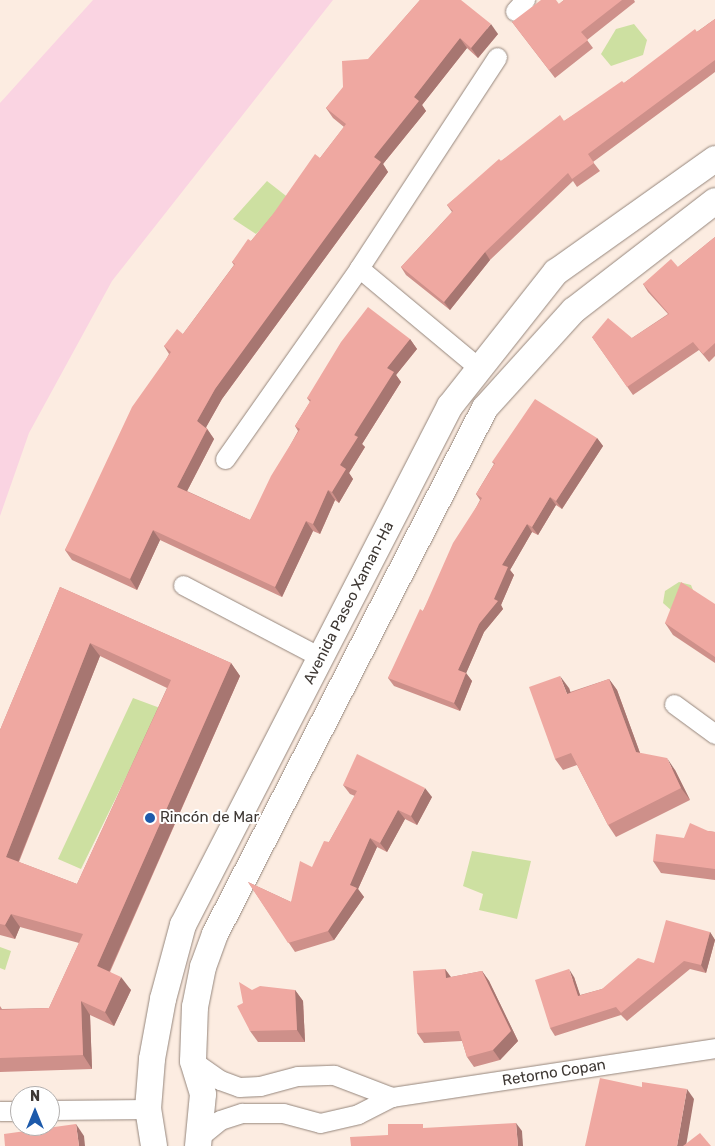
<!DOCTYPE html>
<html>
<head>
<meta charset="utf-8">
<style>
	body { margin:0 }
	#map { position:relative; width:715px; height:1146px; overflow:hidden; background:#fcece1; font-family:Rubik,sans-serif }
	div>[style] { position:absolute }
	.green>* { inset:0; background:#fad4e2 }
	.water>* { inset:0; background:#cde0a1 }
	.roads { filter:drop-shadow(0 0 1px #95867c) drop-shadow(0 0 1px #95867c) }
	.street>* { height:19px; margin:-9.5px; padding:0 9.5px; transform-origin:9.5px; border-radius:9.5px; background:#fff }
	.secondary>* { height:26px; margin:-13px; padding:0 13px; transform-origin:13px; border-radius:13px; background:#fff }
	.wall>* { inset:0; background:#ce908a }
	.shaded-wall>* { inset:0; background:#a77671 }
	.building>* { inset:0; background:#efa8a1 }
	.dots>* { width:14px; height:14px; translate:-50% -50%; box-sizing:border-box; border:2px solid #fff; border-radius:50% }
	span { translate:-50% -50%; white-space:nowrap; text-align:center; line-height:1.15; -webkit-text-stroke:4px #fff; paint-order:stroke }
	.street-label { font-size:15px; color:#3e3834 }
	.poi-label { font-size:15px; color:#3e3834 }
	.left { translate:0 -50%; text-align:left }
	.north { position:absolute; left:10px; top:1086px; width:50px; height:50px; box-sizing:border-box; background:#fff; border:1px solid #b2afae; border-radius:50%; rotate:0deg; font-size:14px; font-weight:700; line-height:20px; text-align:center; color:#3e3834 }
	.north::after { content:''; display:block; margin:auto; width:18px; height:22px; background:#1d5aab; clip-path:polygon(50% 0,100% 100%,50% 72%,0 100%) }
</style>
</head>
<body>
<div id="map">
	<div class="green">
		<i style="clip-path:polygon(93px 0,333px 0,112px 281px,29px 433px,0 516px,0 103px)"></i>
	</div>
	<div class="water">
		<i style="clip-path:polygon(634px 24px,647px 40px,643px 55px,611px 66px,601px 54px,616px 29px)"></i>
		<i style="clip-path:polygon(267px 181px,290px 199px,256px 234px,233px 219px)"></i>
		<i style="clip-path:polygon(679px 582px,691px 585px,693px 590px,672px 611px,663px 603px,665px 591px)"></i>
		<i style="clip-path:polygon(133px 698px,160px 708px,81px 869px,58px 859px)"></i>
		<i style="clip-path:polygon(472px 851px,531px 861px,517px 919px,479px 910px,483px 894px,463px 886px)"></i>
		<i style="clip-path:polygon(0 947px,11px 951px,5px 970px,0 968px)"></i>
	</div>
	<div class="roads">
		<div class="street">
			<i style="left:515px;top:11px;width:15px;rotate:-48deg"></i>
			<i style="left:359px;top:268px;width:156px;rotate:39.8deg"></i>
			<i style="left:225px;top:459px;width:233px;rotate:-54.9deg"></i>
			<i style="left:359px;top:268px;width:252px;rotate:-56.8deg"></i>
			<i style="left:183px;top:585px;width:157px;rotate:27.7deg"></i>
			<i style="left:674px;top:704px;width:51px;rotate:36.2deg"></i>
			<i style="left:193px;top:1061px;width:33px;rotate:35deg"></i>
			<i style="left:220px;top:1080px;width:20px;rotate:20deg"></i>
			<i style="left:239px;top:1087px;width:21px;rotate:-3deg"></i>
			<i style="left:260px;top:1086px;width:39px;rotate:-15deg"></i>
			<i style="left:298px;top:1076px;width:36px;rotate:-2deg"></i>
			<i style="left:334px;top:1075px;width:62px;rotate:20.8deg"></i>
			<i style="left:50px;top:1110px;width:98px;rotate:-0.6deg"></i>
			<i style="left:0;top:1111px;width:20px"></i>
			<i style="left:198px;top:1138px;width:28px;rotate:-39deg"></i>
			<i style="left:220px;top:1120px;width:23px;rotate:-18deg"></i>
			<i style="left:242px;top:1113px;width:41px"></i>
			<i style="left:283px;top:1113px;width:38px;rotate:15deg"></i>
			<i style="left:320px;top:1123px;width:39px;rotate:-13deg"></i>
			<i style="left:358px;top:1114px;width:38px;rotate:-27deg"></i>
			<i style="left:392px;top:1097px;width:327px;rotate:-8.6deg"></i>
		</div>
		<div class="secondary">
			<i style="left:154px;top:1146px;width:37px;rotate:-99deg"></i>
			<i style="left:148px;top:1109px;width:50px;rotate:-85.4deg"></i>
			<i style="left:152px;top:1059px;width:61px;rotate:-79.6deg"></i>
			<i style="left:163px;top:999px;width:77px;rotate:-74.9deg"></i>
			<i style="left:183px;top:925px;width:584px;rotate:-62.78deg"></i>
			<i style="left:450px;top:406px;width:171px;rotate:-51.7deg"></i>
			<i style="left:556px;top:272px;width:195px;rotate:-35.4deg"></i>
			<i style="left:198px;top:1146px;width:52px;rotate:-84.5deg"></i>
			<i style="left:203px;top:1094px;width:34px;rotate:-107deg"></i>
			<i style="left:193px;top:1061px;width:54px;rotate:-87.9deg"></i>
			<i style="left:195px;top:1007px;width:41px;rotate:-78.7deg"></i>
			<i style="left:203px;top:967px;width:35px;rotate:-70deg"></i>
			<i style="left:215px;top:934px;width:591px;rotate:-62.83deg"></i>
			<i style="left:485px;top:408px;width:132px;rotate:-47.8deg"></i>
			<i style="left:574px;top:310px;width:178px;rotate:-37.7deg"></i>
		</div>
	</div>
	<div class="wall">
		<i style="clip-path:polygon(420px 0,498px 34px,478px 58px,467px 48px,422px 105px,426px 111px,383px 164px,388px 172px,222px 399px,206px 427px,214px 439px,187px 491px,250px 520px,298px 431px,295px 426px,310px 402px,307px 398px,410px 339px,417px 349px,396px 375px,401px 382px,362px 444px,365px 447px,349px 473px,353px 479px,339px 503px,335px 500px,320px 534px,313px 531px,282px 597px,160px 540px,137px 590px,72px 560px,65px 550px,169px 354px,164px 346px,183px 334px,234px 265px,232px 262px,251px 241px,320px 158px,344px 127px,333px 118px,326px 108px)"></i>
		<i style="clip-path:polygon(564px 0,634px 0,635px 2px,587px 40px,593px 48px,555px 78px,512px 22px,559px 4px)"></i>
		<i style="clip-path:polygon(715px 19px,715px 72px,593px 162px,600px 171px,577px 187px,573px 181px,490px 260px,450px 310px,406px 275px,401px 267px,452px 212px,447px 205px,501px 161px,624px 83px)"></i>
		<i style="clip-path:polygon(715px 237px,715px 356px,709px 362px,699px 350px,633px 395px,592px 337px,632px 338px,668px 314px,648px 292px,643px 284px,678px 267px)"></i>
		<i style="clip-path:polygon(597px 438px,603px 446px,562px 509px,556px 505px,538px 535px,532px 532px,510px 570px,514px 575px,501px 605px,503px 609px,484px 632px,466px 673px,472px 681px,460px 711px,394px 686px,388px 678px,423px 611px,480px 500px,476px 494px,494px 464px,492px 462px)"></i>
		<i style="clip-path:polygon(evenodd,60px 587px,231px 663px,240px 676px,110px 972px,131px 990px,114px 1026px,90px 1015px,92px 1069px,0 1072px,0 1006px,2px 1009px,49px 1008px,79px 943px,20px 927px,15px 939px,0 935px,0 730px,60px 587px,100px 656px,167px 688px,77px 884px,19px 862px,100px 656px)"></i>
		<i style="clip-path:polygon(715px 604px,715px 663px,673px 635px,665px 623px)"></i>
		<i style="clip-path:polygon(609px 679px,617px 690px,640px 753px,675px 770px,690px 800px,616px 837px,608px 825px,577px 765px,563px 770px,555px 759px,569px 688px,570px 692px)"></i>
		<i style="clip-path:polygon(343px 785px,432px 797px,417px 825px,405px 819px,387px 852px,377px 847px,358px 889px,364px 897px,334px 940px,295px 952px,248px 882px,291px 902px,329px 842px,355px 796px,350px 794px)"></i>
		<i style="clip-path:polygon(708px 831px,715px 832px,715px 880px,661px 873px,653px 861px,684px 838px)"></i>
		<i style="clip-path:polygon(710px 932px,715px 940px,706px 973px,690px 969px,627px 1021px,621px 1015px,555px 1036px,550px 1028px,574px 977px,580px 995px,602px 989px,654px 963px)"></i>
		<i style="clip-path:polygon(445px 969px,451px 977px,482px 971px,489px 981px,518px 1041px,500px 1060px,474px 1067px,467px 1057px,462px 1041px,424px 1043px,417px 1033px)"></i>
		<i style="clip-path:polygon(295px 990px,303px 1001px,305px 1042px,258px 1042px,250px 1031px,243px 1003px)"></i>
	</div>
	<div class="shaded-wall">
		<i style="clip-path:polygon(491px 24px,498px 34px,478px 58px,471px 48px)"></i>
		<i style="clip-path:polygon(460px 38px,467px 48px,422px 105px,426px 111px,383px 164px,388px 172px,222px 399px,204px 431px,197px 421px,215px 389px,374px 157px,414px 97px)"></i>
		<i style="clip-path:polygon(485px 252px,490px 260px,450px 310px,444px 302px)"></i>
		<i style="clip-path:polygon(410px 339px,417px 349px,396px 375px,401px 382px,362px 444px,365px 447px,349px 473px,353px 479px,339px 503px,332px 492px,340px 465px,387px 368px)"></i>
		<i style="clip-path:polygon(207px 429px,214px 439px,184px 497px,177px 487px)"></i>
		<i style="clip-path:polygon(597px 438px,603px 446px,562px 509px,556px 501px)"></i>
		<i style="clip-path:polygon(328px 490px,335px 500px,320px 534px,313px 524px)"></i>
		<i style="clip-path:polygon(550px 497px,556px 505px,538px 535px,532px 527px)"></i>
		<i style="clip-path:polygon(306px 521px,313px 531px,282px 597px,275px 587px)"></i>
		<i style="clip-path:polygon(527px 524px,532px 532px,510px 570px,514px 575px,501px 605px,503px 609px,484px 632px,464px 678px,458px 670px,479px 624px,494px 599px,502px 565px)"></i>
		<i style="clip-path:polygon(153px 530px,160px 540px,137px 590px,130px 579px)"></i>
		<i style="clip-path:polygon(90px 643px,100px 656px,15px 870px,6px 857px)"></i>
		<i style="clip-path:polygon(231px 663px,240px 676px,106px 979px,97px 966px)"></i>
		<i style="clip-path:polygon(466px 673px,472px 681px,460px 711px,454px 703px)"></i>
		<i style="clip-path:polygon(560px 676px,569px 688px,575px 705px,567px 694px)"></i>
		<i style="clip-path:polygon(609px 679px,617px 690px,644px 764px,636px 752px)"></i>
		<i style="clip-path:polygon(667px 758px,675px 770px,690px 800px,681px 788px)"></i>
		<i style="clip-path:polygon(425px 788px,432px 797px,417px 825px,411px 816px)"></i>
		<i style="clip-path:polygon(398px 810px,405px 819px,387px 852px,380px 843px)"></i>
		<i style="clip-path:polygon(370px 838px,377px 847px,358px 889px,364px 897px,334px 940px,328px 931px)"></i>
		<i style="clip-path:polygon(11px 914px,20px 927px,15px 939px,5px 925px)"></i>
		<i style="clip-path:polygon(710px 932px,715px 940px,706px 973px,701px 965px)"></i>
		<i style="clip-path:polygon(445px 969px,452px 979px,446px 978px)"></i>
		<i style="clip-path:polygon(569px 969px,574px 977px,583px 1004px,578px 996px)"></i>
		<i style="clip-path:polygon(482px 971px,489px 981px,518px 1041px,500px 1060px,493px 1050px)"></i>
		<i style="clip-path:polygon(121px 977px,131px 990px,114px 1026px,105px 1012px)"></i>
		<i style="clip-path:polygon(295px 990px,303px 1001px,305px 1042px,297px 1030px)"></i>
		<i style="clip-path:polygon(81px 1001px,90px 1015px,92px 1069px,83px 1055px)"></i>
		<i style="clip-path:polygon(687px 1089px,694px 1099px,686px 1146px,677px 1146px)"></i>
		<i style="clip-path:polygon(516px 1123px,522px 1131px,523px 1146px,518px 1146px)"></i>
		<i style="clip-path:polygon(76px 1124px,84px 1136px,85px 1146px,79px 1146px)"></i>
	</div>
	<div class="building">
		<i style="clip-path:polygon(420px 0,461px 0,491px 24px,471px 48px,460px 38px,414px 97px,419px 101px,374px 157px,381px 162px,215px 389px,197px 421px,207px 429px,177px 487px,250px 520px,271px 476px,300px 429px,295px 426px,311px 400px,307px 398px,341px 342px,368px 307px,410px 339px,387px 368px,394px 372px,354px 435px,358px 437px,340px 465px,346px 469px,332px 492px,328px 490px,313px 524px,306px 521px,275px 587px,153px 530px,130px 579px,65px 550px,132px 407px,171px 352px,164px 346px,177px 329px,183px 334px,235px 264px,232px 262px,248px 239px,251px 241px,273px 214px,315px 154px,320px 158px,346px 124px,326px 108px,343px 87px,342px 61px,368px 59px)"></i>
		<i style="clip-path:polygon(541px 0,556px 0,559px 4px,564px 0,622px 0,581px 32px,588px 40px,549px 70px,512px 22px)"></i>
		<i style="clip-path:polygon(715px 19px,715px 60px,588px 154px,594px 163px,572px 179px,568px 173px,485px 252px,444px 302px,401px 267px,453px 211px,447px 205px,499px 159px,501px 161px,560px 115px,564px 121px,622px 81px,624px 83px,695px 29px,697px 32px)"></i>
		<i style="clip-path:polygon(715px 237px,715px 343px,703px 354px,693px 342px,627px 387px,592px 337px,608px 318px,632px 338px,669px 314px,643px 284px,671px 259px,678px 267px)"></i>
		<i style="clip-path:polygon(535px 399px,597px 438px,556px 501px,550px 497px,532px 527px,527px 524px,502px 565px,508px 567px,494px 599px,498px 601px,479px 624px,458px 670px,466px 673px,454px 703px,388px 678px,420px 609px,423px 611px,453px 543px,482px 498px,476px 494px,495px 463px,492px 462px)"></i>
		<i style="clip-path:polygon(681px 582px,715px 604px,715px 657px,665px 623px)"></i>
		<i style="clip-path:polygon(evenodd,60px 587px,231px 663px,97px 966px,121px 977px,105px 1012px,81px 1001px,83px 1055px,0 1058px,0 1010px,49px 1008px,83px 934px,11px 914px,5px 925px,0 924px,0 730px,60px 587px,90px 643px,171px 680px,77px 884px,6px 857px,90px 643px)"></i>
		<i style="clip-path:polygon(560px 676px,567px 694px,609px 679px,636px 752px,667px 758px,681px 788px,608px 825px,571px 753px,555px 759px,529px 687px)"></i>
		<i style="clip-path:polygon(357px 754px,425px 788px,411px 816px,398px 810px,380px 843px,370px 838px,350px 885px,357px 888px,328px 931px,288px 943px,248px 882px,291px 902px,300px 861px,312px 867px,324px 841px,329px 842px,357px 791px,343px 785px)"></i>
		<i style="clip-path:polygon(690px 823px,708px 831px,715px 832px,715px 869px,653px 861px,656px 834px,684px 838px)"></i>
		<i style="clip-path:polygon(666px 920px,710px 932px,701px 965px,684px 961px,621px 1013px,616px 1007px,550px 1028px,535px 980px,569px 969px,578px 996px,602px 989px,638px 958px,654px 963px)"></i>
		<i style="clip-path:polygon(445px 969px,446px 978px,482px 971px,511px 1031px,493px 1050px,467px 1057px,459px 1031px,417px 1033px,413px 971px)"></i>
		<i style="clip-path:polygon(239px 982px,252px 990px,260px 986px,295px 990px,297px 1030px,250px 1031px,237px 1006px,243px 1003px)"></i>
		<i style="clip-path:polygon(600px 1078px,642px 1087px,642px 1082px,687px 1089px,677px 1146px,585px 1146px)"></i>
		<i style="clip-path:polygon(516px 1123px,518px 1146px,351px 1146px,350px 1137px,388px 1135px,388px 1124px,423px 1124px,423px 1128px)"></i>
		<i style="clip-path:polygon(76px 1124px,79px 1146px,5px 1146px,4px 1134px)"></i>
		<i style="clip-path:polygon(700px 1133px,711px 1146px,683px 1146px)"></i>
	</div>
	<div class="dots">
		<i style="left:150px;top:818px;background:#1d5aab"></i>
	</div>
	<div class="street-label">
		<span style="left:349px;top:603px;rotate:-63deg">Avenida Paseo Xaman-Ha</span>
		<span style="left:554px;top:1073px;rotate:-9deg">Retorno Copan</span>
	</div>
	<div class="poi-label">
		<span class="left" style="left:160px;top:818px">Rincón de Mar</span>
	</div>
	<div class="north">N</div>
</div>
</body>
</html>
